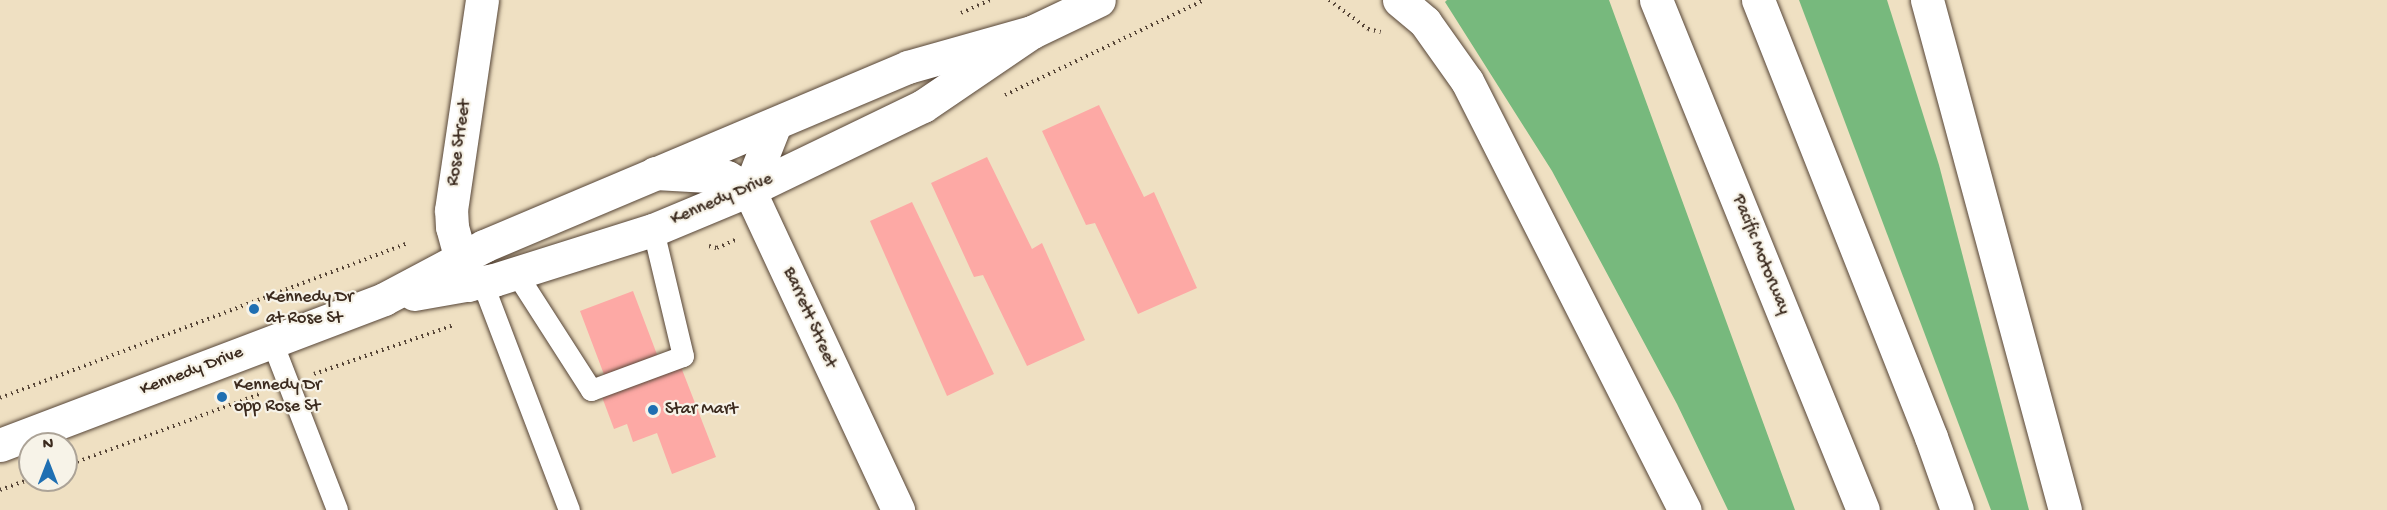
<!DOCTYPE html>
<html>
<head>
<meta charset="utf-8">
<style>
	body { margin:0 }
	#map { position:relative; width:2387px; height:510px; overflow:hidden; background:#efe0c2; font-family:"Gochi Hand",sans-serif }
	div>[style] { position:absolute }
	.forest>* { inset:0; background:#77b97d }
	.building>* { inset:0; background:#fda9a5 }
	.path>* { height:4px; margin-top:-2px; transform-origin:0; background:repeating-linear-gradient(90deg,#564537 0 1.5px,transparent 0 6px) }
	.roads { filter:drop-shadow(0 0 2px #564537) drop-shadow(0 0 2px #564537) }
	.lane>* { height:21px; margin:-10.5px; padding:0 10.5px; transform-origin:10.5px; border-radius:10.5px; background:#fff }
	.street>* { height:33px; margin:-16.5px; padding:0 16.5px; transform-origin:16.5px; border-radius:16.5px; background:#fff }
	.secondary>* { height:33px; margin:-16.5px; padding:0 16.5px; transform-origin:16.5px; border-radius:16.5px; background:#fff }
	.highway>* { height:33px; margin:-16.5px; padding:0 16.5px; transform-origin:16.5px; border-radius:16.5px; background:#fff }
	.dots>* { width:16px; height:16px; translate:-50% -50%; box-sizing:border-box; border:3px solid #f7f3e8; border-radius:50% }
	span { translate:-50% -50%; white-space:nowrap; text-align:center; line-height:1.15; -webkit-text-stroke:4.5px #f7f3e8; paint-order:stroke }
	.street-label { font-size:18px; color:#3b2a1e }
	.poi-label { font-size:18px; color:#3b2a1e }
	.left { translate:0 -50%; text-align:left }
	.north { position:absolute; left:18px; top:432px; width:60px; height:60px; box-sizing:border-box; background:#f7f3e8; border:2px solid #aca397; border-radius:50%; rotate:0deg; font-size:16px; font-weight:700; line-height:24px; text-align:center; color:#3b2a1e }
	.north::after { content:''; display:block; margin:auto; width:21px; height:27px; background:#1f6fb2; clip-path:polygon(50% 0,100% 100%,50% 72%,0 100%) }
</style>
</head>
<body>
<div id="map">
	<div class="forest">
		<i style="clip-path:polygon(1447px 0,1609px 0,1795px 510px,1728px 510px,1677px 404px,1552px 171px,1445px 2px)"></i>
		<i style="clip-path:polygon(1799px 0,1887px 0,1939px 165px,2029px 510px,1991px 510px)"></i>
	</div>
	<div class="building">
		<i style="clip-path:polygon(1099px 105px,1144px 197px,1154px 192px,1197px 288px,1138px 314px,1095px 223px,1086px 225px,1042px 131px)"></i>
		<i style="clip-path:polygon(987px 157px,1032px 249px,1042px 243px,1085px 340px,1027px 366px,983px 275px,974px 277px,931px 183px)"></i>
		<i style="clip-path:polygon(912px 202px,994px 374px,947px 396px,870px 221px)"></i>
		<i style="clip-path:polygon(633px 291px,664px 373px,681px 367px,716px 457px,672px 474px,657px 433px,633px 442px,627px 424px,614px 429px,602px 397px,611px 393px,580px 311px)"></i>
	</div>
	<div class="path">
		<i style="left:1329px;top:0;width:49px;rotate:36.6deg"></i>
		<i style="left:1368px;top:29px;width:13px;rotate:13deg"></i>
		<i style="left:961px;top:13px;width:32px;rotate:-24deg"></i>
		<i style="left:1005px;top:95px;width:221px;rotate:-25.5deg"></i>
		<i style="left:709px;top:246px;width:8px;rotate:14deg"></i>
		<i style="left:717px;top:248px;width:20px;rotate:-24deg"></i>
		<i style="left:314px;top:374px;width:148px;rotate:-19.3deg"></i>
		<i style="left:0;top:398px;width:437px;rotate:-20.8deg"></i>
		<i style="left:66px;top:466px;width:209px;rotate:-20.4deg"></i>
		<i style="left:0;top:490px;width:32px;rotate:-20deg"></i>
	</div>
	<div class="roads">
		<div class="lane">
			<i style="left:516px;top:273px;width:139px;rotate:57.3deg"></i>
			<i style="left:591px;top:390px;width:98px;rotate:-20.3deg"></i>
			<i style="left:683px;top:356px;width:130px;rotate:-103.4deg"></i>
			<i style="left:482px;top:282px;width:244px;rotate:69.1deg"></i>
			<i style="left:272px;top:342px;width:180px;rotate:68.8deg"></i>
		</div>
		<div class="street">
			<i style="left:655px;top:173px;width:72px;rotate:3.2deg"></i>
			<i style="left:727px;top:177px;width:26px;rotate:31deg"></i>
			<i style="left:749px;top:190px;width:353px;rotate:65deg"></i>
			<i style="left:749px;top:190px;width:71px;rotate:-68.5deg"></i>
			<i style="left:468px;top:285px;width:60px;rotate:-105.4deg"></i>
			<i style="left:452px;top:227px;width:17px;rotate:-93deg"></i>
			<i style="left:451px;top:210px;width:212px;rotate:-81.6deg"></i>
		</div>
		<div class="secondary">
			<i style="left:414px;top:294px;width:81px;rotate:-9.9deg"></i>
			<i style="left:494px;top:280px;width:167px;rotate:-17.5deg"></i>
			<i style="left:653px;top:230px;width:104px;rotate:-22.6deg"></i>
			<i style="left:749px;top:190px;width:193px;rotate:-25.8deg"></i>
			<i style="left:923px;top:106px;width:132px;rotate:-34.2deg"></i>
			<i style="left:1032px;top:32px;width:74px;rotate:-25.5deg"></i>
			<i style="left:0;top:445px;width:411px;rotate:-20.8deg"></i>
			<i style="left:384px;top:299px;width:113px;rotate:-27.9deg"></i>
			<i style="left:484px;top:246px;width:460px;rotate:-22.9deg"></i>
			<i style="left:908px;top:67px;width:129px;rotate:-15.8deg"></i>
		</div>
		<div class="highway">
			<i style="left:1399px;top:0;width:34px;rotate:40deg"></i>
			<i style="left:1425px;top:22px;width:72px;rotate:54.6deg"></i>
			<i style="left:1467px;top:81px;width:481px;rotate:63.1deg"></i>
			<i style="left:1656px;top:0;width:550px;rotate:67.91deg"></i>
			<i style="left:1758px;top:0;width:470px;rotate:68.4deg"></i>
			<i style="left:1931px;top:437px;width:77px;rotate:70.4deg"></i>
			<i style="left:1927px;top:0;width:528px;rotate:74.86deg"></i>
		</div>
	</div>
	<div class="dots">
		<i style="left:254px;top:309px;background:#1f6fb2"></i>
		<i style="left:222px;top:397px;background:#1f6fb2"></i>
		<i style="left:653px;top:410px;background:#1f6fb2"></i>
	</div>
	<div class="street-label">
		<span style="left:460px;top:143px;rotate:-82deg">Rose Street</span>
		<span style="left:722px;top:200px;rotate:-23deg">Kennedy Drive</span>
		<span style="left:1760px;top:255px;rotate:68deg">Pacific Motorway</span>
		<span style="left:809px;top:318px;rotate:66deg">Barrett Street</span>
		<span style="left:192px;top:372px;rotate:-21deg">Kennedy Drive</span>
	</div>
	<div class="poi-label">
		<span class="left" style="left:266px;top:309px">Kennedy Dr<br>at Rose St</span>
		<span class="left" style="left:234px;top:397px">Kennedy Dr<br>opp Rose St</span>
		<span class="left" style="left:665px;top:410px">Star Mart</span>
	</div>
	<div class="north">N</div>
</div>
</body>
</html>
